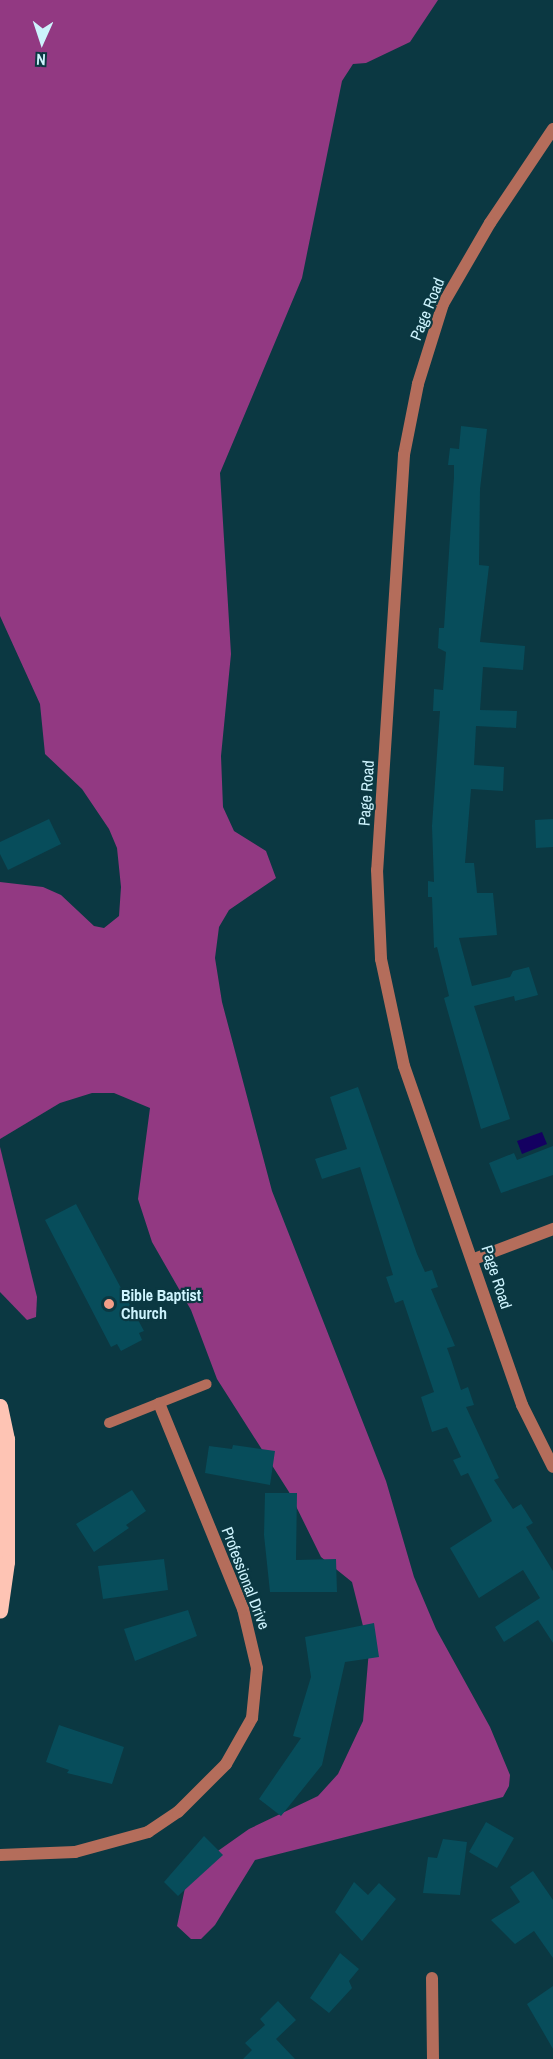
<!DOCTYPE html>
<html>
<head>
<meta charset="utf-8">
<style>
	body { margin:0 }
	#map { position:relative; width:553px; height:2059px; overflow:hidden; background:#0b3842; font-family:"Archivo Narrow",sans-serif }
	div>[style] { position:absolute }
	.forest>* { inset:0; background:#923982 }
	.water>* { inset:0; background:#140061 }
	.building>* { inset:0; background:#074d5b }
	.service>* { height:10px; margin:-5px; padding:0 5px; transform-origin:5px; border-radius:5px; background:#b46d5b }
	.minor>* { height:12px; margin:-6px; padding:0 6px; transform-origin:6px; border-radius:6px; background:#b46d5b }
	.primary>* { height:15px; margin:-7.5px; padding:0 7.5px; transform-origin:7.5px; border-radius:7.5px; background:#fec4b4 }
	.dots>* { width:16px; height:16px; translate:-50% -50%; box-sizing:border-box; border:3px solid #0b3842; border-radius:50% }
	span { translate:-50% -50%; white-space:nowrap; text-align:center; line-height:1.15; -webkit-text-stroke:4.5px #0b3842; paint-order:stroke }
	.street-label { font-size:16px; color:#cdf3fd }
	.poi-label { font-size:16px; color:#cdf3fd; font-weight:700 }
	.left { translate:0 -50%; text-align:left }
	.north { position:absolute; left:12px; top:12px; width:60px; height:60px; -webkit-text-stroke:4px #0b3842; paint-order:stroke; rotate:183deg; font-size:16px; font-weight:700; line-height:24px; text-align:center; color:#cdf3fd }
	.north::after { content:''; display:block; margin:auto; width:21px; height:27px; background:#cdf3fd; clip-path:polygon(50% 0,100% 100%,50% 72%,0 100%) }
</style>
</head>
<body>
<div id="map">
	<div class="forest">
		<i style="clip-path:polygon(0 0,438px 0,410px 42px,366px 63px,353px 64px,342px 81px,302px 278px,220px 473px,231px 654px,221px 756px,223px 807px,234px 831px,266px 851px,276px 878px,229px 910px,219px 927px,215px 958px,222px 1002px,272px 1191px,386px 1481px,414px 1577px,436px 1629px,490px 1727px,510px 1775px,509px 1786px,503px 1797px,255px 1860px,215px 1925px,201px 1939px,191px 1939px,177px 1926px,185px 1888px,215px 1853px,249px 1829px,318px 1796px,338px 1774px,363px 1721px,369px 1650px,352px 1582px,321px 1557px,289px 1492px,217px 1379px,191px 1310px,152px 1242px,138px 1199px,150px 1108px,114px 1093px,92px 1093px,60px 1103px,0 1139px,0 882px,43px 887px,61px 895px,94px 926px,104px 928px,119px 916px,121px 887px,117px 848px,109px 829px,82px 789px,45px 754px,40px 704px,0 616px)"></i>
		<i style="clip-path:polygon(0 1147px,37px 1297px,36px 1317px,27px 1320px,0 1292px)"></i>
	</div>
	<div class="water">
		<i style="clip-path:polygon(542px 1132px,547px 1144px,522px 1154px,517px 1141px)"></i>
	</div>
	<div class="building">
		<i style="clip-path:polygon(461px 426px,487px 429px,480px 489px,479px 565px,489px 566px,480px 642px,525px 646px,523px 670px,483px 667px,480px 710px,517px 711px,516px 728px,476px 726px,474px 765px,504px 767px,503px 791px,471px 789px,465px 863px,474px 863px,477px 893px,493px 893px,497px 935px,459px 938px,472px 986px,510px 977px,513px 971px,529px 967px,538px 995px,515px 1001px,514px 996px,474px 1006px,510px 1119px,481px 1129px,444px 998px,449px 996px,437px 947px,434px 948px,432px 897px,428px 897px,428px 881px,434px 882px,432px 826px,440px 711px,433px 711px,434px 689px,443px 690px,446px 652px,438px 648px,439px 628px,444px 628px,454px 477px,454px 465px,448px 465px,450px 448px,459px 449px)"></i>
		<i style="clip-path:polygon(49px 819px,61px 844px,8px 870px,0 854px,0 842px)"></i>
		<i style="clip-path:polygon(553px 819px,553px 847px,536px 848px,535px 820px)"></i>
		<i style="clip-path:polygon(358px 1087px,417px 1254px,425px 1272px,432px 1270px,438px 1287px,431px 1289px,455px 1346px,447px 1348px,451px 1359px,461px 1390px,468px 1387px,474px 1405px,466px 1407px,499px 1478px,494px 1480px,513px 1509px,521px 1504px,533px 1523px,526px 1527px,553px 1571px,553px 1643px,538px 1620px,504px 1642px,495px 1627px,540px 1598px,523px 1570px,479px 1598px,450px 1548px,492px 1521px,468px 1473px,461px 1476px,453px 1460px,461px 1457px,447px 1427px,432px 1432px,421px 1397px,434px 1392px,403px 1300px,395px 1303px,386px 1277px,393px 1275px,360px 1167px,322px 1179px,315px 1159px,347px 1149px,330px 1097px)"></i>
		<i style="clip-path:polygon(553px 1146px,553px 1175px,501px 1193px,489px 1163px,514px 1153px,517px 1160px)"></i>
		<i style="clip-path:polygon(76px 1204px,144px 1331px,139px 1333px,142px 1340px,121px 1351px,117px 1344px,111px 1347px,45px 1220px)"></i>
		<i style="clip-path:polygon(233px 1445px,275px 1451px,270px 1485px,205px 1473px,209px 1446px,232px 1449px)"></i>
		<i style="clip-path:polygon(132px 1490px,146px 1511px,126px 1525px,129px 1528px,94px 1552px,76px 1524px)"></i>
		<i style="clip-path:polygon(265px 1493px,297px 1493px,296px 1560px,336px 1559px,337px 1592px,270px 1592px,264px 1535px)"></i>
		<i style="clip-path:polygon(164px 1559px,168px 1590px,103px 1599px,98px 1566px)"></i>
		<i style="clip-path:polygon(188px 1610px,197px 1636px,135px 1661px,124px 1629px)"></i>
		<i style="clip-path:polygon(374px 1623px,379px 1657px,345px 1662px,322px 1765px,281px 1816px,259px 1799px,301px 1738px,293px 1736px,311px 1677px,305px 1637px)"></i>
		<i style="clip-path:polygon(59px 1725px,124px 1747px,112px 1784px,67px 1773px,69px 1770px,46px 1762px)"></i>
		<i style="clip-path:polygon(486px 1822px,514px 1838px,497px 1868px,469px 1852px)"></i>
		<i style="clip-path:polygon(204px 1836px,223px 1855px,178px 1896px,164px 1882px)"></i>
		<i style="clip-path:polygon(443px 1839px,467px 1842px,460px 1895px,423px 1893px,428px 1857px,437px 1858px)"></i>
		<i style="clip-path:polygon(533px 1871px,553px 1900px,553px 1958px,534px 1931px,515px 1944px,491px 1920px,520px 1902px,510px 1887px)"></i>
		<i style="clip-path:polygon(354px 1882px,368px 1895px,379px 1883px,396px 1899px,362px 1941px,335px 1912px)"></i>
		<i style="clip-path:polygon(340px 1953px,359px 1969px,349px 1981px,352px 1988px,329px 2013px,310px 1998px)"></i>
		<i style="clip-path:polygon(553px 1986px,553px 2049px,527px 2004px)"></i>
		<i style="clip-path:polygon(278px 2001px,296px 2020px,276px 2039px,295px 2059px,243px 2059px,252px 2050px,245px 2043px,265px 2025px,260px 2019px)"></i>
	</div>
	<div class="service">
		<i style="left:109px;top:1423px;width:105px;rotate:-21.7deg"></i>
	</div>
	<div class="minor">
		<i style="left:553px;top:129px;width:113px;rotate:123.8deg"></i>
		<i style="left:490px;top:223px;width:94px;rotate:120.1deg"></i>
		<i style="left:443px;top:304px;width:84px;rotate:107.4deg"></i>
		<i style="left:418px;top:384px;width:72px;rotate:101.2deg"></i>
		<i style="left:404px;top:455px;width:416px;rotate:93.7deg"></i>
		<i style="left:377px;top:870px;width:89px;rotate:87.4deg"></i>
		<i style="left:381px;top:959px;width:109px;rotate:77.9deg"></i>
		<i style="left:404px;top:1066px;width:359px;rotate:70.8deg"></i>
		<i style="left:522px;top:1405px;width:69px;rotate:63.4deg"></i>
		<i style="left:474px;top:1259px;width:85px;rotate:-20.8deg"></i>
		<i style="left:0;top:1855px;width:75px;rotate:-2.3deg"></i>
		<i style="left:75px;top:1852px;width:76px;rotate:-15.3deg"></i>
		<i style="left:148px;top:1832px;width:36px;rotate:-34deg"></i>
		<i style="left:178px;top:1812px;width:68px;rotate:-45deg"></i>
		<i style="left:226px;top:1764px;width:53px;rotate:-60.5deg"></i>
		<i style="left:252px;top:1718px;width:50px;rotate:-84.3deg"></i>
		<i style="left:257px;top:1668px;width:61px;rotate:-103.3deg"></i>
		<i style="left:243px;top:1609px;width:222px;rotate:-112.2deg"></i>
		<i style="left:432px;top:1978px;width:81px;rotate:89.3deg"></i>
	</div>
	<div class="primary">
		<i style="left:0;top:1406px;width:34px;rotate:78deg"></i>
		<i style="left:7px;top:1439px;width:123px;rotate:90deg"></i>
		<i style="left:7px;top:1562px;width:49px;rotate:98.1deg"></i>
	</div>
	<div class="dots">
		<i style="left:109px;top:1304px;background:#f49e88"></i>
	</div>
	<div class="street-label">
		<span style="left:427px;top:309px;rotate:-68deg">Page Road</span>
		<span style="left:366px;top:793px;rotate:-86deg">Page Road</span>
		<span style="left:497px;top:1277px;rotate:72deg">Page Road</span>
		<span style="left:246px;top:1578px;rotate:69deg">Professional Drive</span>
	</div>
	<div class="poi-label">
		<span class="left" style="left:121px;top:1304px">Bible Baptist<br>Church</span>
	</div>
	<div class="north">N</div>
</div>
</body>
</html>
